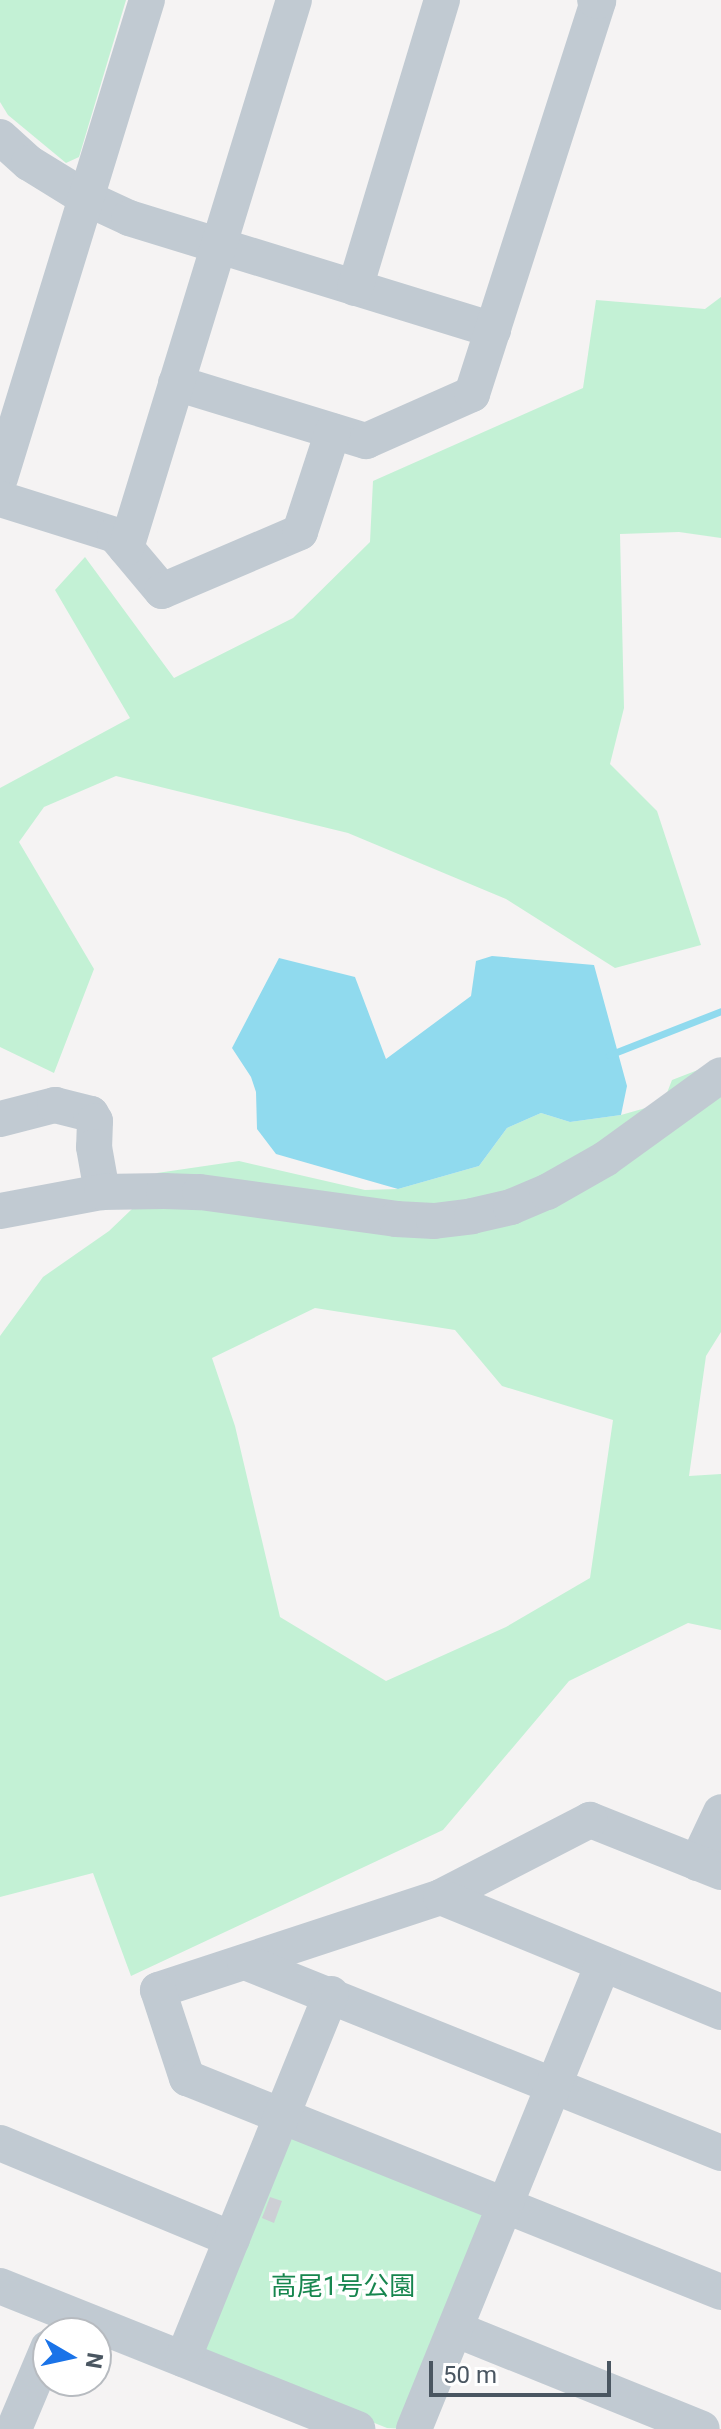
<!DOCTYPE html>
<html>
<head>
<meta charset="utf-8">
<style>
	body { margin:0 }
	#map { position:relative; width:721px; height:2429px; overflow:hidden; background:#f5f3f3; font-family:Roboto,"Noto Sans JP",sans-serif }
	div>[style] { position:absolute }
	.green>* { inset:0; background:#c3f1d5 }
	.water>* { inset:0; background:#90daee }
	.stream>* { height:7px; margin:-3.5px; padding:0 3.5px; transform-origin:3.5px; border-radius:3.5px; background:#90daee }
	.building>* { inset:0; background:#cdcfd5 }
	.minor>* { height:36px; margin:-18px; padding:0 18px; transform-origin:18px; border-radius:18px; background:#c1cad2 }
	span { translate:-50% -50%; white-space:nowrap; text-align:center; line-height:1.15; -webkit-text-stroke:7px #fff; paint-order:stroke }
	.park-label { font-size:26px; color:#17864f }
	.north { position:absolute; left:32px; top:2317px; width:80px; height:80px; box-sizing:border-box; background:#fff; border:2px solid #b7bbc0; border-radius:50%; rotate:99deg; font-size:22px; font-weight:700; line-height:32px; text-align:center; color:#4a5661 }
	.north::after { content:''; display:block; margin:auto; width:28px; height:36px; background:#1a73e8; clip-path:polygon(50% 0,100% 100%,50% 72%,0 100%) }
	.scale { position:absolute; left:429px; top:2361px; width:182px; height:36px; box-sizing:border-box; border:4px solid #4a5661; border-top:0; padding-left:10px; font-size:24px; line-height:28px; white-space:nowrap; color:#4a5661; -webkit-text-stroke:6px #fff; paint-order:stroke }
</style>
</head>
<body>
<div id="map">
	<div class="green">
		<i style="clip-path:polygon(0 0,126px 0,79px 157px,66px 163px,8px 115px,0 102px)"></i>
		<i style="clip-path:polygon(721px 297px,721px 538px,679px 532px,620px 534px,624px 708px,610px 764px,657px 811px,701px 945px,615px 968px,506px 899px,348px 833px,116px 776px,44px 807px,19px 842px,94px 969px,54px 1073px,0 1047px,0 788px,130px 718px,55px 590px,85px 557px,174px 678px,293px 618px,370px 542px,373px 481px,583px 388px,596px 300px,705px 309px)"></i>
		<i style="clip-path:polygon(evenodd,721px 1061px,721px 1332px,706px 1356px,689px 1476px,721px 1474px,721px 1630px,688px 1623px,569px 1681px,443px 1830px,131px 1976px,93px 1873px,0 1897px,0 1336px,43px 1277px,109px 1231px,132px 1209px,157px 1173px,239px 1161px,365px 1190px,398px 1189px,479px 1166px,507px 1128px,541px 1113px,570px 1122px,621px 1115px,663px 1103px,672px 1080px,721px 1061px,315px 1308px,455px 1330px,502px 1386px,613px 1420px,590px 1578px,506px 1627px,386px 1681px,280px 1617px,235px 1426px,212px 1358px,315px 1308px)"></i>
		<i style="clip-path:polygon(294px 2133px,484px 2209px,405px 2429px,387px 2428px,202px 2354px,283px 2139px)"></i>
	</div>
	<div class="water">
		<i style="clip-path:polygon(492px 956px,594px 965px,627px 1086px,621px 1115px,570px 1122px,541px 1113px,507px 1128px,479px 1166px,398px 1189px,276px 1154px,257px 1129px,256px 1092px,251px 1077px,232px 1048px,279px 958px,355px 977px,386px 1059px,471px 996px,476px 961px)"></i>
	</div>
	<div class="stream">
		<i style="left:609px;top:1055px;width:120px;rotate:-21.4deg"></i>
	</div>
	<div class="building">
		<i style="clip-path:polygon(270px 2197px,282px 2201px,274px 2223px,262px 2218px)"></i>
	</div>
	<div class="minor">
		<i style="left:0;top:137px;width:39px;rotate:42deg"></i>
		<i style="left:29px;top:163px;width:67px;rotate:31.6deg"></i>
		<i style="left:86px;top:198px;width:47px;rotate:24.9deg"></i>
		<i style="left:129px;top:218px;width:381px;rotate:17.1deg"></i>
		<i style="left:355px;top:288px;width:301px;rotate:-73.2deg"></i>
		<i style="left:176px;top:383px;width:199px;rotate:17deg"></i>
		<i style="left:366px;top:441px;width:116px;rotate:-23.9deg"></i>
		<i style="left:472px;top:394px;width:413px;rotate:-72.2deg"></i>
		<i style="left:598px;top:1px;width:3px;rotate:-162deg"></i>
		<i style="left:0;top:478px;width:500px;rotate:-72.91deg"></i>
		<i style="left:0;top:499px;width:121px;rotate:17.4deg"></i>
		<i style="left:115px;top:535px;width:73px;rotate:50deg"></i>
		<i style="left:162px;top:591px;width:150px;rotate:-23.1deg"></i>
		<i style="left:300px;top:532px;width:106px;rotate:-71.9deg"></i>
		<i style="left:126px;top:548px;width:573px;rotate:-72.96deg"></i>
		<i style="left:0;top:1119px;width:57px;rotate:-14.3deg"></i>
		<i style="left:55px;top:1105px;width:37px;rotate:14deg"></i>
		<i style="left:91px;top:1114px;width:8px;rotate:60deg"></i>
		<i style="left:95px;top:1121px;width:26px;rotate:92deg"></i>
		<i style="left:94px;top:1147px;width:46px;rotate:79.9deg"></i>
		<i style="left:0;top:1211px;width:104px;rotate:-10.6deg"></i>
		<i style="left:102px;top:1192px;width:62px;rotate:-0.9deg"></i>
		<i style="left:164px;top:1191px;width:36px;rotate:2deg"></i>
		<i style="left:200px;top:1192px;width:198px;rotate:7.8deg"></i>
		<i style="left:396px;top:1219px;width:38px;rotate:3deg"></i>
		<i style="left:434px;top:1221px;width:38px;rotate:-7deg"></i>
		<i style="left:472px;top:1216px;width:40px;rotate:-13deg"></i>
		<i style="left:511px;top:1207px;width:39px;rotate:-23deg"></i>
		<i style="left:547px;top:1192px;width:67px;rotate:-29.6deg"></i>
		<i style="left:605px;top:1159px;width:143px;rotate:-35.9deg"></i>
		<i style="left:697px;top:1863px;width:56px;rotate:-64.8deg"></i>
		<i style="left:721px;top:1872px;width:141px;rotate:-158.3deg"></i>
		<i style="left:590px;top:1820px;width:168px;rotate:152.7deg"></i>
		<i style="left:441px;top:1897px;width:298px;rotate:161.8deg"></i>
		<i style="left:158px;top:1990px;width:93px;rotate:71.8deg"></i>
		<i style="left:187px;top:2078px;width:575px;rotate:21.84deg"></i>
		<i style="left:441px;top:1897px;width:303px;rotate:22.3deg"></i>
		<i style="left:245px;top:1962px;width:513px;rotate:21.86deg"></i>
		<i style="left:0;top:2143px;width:251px;rotate:22.5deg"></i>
		<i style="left:0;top:2286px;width:385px;rotate:21.8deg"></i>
		<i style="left:455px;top:2329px;width:266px;rotate:22deg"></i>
		<i style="left:183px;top:2359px;width:394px;rotate:-67.9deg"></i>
		<i style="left:14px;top:2429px;width:88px;rotate:-67.2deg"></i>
		<i style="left:414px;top:2429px;width:502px;rotate:-67.88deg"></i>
	</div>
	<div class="park-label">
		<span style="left:343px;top:2287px">高尾1号公園</span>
	</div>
	<div class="north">N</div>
	<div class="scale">50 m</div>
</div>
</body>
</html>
